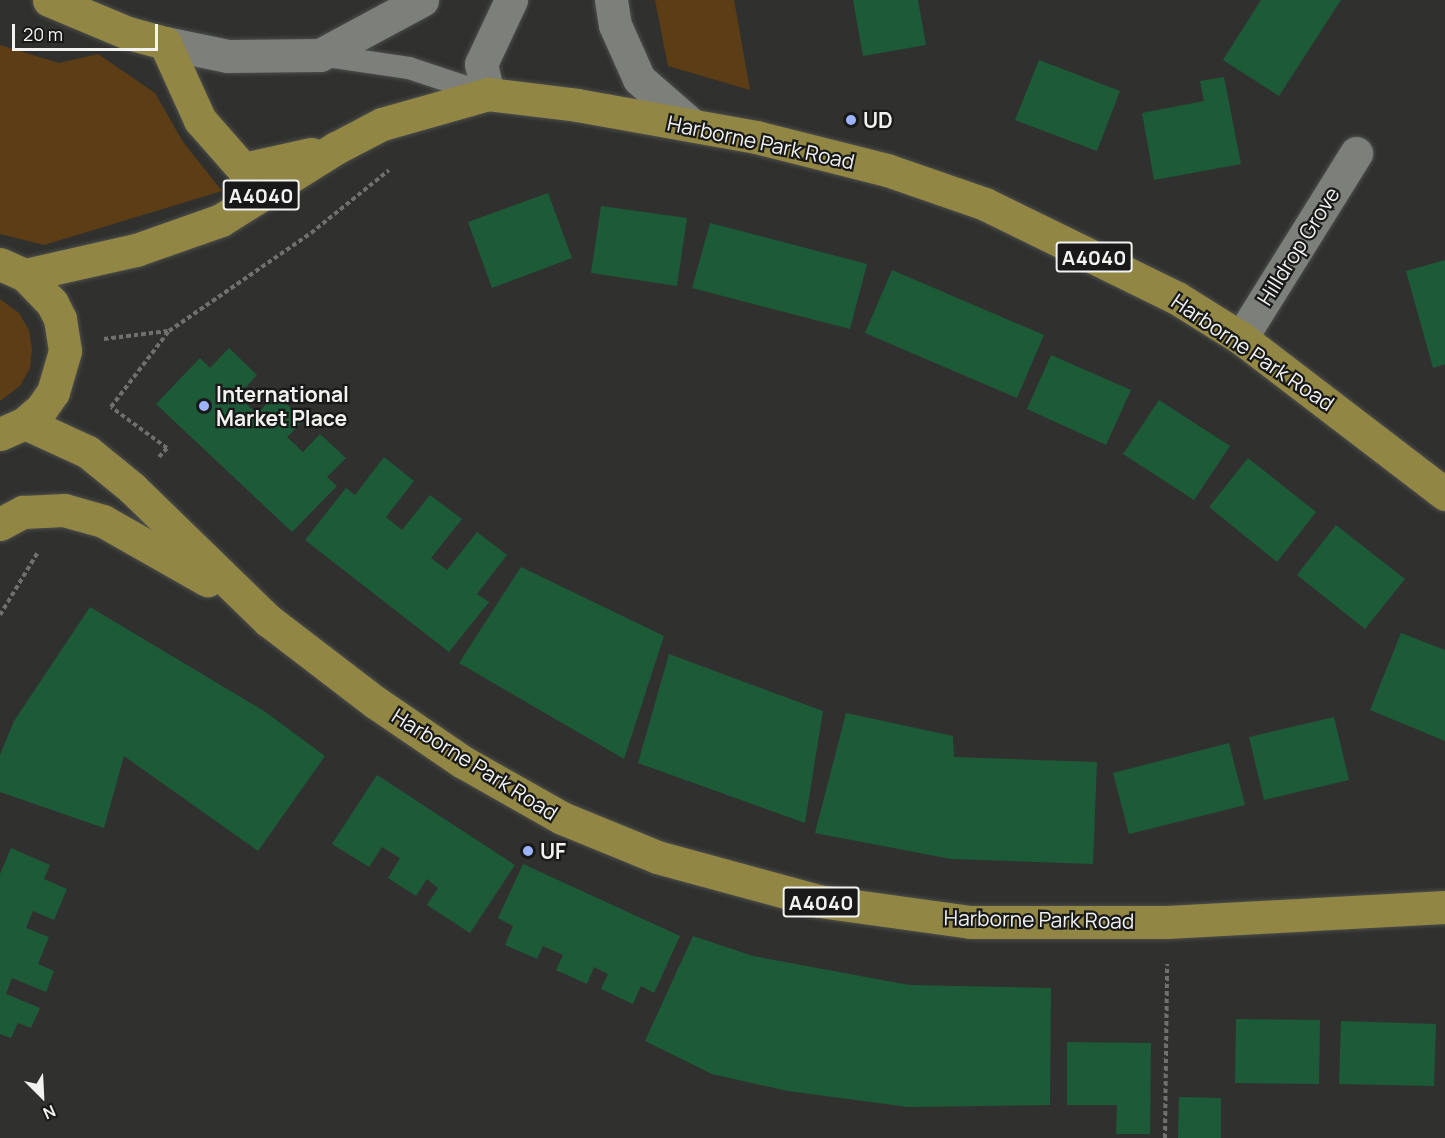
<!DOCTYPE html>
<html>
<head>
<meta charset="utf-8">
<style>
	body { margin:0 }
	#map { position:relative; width:1445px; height:1138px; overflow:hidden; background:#30312e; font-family:Manrope,sans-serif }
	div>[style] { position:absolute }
	.green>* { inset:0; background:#5c3d16 }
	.building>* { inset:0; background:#1d5a38 }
	.path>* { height:4px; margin-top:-2px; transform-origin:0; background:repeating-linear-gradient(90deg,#70716f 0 4.5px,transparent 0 7.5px) }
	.roads { filter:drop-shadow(0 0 2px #4c4d4b) drop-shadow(0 0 2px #4c4d4b) }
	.lane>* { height:22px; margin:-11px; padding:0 11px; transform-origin:11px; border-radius:11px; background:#7d7f7b }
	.street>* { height:33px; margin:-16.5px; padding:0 16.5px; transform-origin:16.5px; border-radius:16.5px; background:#7d7f7b }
	.secondary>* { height:33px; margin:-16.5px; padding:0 16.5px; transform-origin:16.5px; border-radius:16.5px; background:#7d7f7b }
	.primary>* { height:33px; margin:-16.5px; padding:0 16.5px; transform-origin:16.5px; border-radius:16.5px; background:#918644 }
	.dots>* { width:16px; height:16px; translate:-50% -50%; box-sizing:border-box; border:3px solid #181918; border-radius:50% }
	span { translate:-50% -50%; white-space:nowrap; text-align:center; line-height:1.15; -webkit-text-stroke:4.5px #181918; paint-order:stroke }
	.shield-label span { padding:2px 4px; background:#181918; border:2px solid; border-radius:4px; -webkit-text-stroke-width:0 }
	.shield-label { font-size:20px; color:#f2f3f1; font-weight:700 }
	.poi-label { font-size:21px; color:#f2f3f1; font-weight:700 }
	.left { translate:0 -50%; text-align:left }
	.street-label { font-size:21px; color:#f2f3f1 }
	.north { position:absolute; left:12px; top:1066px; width:60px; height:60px; -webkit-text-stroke:4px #181918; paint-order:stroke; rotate:156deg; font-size:16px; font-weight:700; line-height:24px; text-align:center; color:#f2f3f1 }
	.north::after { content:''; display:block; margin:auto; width:21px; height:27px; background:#f2f3f1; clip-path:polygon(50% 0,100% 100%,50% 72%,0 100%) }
	.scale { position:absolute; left:12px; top:24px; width:146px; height:27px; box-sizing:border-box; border:3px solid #f2f3f1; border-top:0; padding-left:8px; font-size:18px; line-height:21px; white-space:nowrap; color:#f2f3f1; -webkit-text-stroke:4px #181918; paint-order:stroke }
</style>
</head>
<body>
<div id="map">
	<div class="green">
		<i style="clip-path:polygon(655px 0,734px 0,750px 90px,668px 66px)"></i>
		<i style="clip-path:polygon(0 45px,59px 63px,98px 54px,155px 93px,183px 142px,222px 191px,44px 245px,0 234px)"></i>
		<i style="clip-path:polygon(0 299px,19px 313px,29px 330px,32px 349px,30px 368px,20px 386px,0 401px)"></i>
	</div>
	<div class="building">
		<i style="clip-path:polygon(853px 0,918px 0,926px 45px,863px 56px)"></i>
		<i style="clip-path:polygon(1261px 0,1341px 0,1279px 96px,1223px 60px)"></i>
		<i style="clip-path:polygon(1039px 60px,1120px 91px,1097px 151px,1015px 120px)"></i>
		<i style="clip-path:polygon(1224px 77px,1241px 164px,1154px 180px,1142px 113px,1204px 101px,1200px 81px)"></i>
		<i style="clip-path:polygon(548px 193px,572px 258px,492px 288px,468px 222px)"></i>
		<i style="clip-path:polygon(601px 206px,687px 218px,677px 286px,591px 273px)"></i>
		<i style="clip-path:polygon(710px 223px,867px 264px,850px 329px,692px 288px)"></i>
		<i style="clip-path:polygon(1445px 260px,1445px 364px,1433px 368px,1406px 271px)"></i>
		<i style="clip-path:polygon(892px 270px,1044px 335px,1017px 398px,865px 333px)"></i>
		<i style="clip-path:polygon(229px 348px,257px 375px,238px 396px,257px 414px,276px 394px,304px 420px,287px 437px,303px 452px,320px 434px,346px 458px,327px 477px,337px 486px,292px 532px,156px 404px,200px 358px,210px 368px)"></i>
		<i style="clip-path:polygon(1051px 355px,1131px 390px,1106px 445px,1027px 409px)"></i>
		<i style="clip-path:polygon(1159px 400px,1230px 446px,1194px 500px,1123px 454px)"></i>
		<i style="clip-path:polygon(384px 457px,414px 481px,386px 517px,402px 530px,430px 495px,462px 519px,431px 558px,447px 570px,477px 532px,507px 555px,477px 594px,489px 602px,449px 652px,305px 540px,346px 488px,355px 495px)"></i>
		<i style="clip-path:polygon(1248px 458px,1316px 512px,1277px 562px,1209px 507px)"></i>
		<i style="clip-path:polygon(1336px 525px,1405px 579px,1365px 629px,1297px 575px)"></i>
		<i style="clip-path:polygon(521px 567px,664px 636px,624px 759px,459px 663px)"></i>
		<i style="clip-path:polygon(90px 607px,264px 711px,325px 756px,258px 851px,124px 756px,104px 828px,0 792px,0 755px,14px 721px)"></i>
		<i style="clip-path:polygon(1401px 633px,1445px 650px,1445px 741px,1370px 710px)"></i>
		<i style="clip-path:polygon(669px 654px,823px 711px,805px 823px,638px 763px)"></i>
		<i style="clip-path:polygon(846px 713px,953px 736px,954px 757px,1097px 762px,1093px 864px,951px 859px,815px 833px)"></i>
		<i style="clip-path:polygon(1334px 717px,1349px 780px,1264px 800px,1249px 737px)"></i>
		<i style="clip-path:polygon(1229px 743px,1245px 805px,1129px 834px,1113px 773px)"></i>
		<i style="clip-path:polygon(377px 775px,515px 865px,470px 933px,427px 905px,438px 888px,427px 879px,416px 896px,388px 878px,400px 858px,382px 847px,369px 867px,332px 844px)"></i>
		<i style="clip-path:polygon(11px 848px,50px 865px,44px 879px,67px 889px,54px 920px,33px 911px,26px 928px,49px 937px,38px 964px,54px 971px,46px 992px,12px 978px,6px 994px,40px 1008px,31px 1028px,18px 1023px,11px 1038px,0 1034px,0 874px)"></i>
		<i style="clip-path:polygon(523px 864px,680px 936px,654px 993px,641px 986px,633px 1004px,601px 989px,608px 974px,594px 967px,587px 984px,556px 970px,563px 955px,543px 946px,537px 959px,505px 945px,513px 926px,498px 918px)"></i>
		<i style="clip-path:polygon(693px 936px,753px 956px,909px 985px,1051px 988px,1050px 1105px,908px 1107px,788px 1091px,712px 1074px,645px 1041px)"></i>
		<i style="clip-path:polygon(1236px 1019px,1320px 1020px,1319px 1084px,1235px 1083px)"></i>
		<i style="clip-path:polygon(1341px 1021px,1436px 1024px,1434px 1086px,1339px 1084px)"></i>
		<i style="clip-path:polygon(1067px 1042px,1151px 1043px,1150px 1134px,1116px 1134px,1117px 1105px,1067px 1105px)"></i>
		<i style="clip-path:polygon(1179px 1097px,1221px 1098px,1221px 1138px,1178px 1138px)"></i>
	</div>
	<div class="path">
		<i style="left:104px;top:339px;width:64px;rotate:-7.1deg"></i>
		<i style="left:159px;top:457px;width:12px;rotate:-48deg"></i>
		<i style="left:167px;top:448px;width:69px;rotate:-143.8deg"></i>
		<i style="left:111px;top:407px;width:96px;rotate:-52.7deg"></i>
		<i style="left:169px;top:331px;width:173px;rotate:-34.6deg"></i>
		<i style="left:311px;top:233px;width:100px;rotate:-38.9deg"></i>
		<i style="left:0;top:615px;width:74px;rotate:-58.9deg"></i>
		<i style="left:1165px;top:1138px;width:174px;rotate:-89.3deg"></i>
	</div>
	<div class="roads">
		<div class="lane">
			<i style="left:320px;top:55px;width:90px;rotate:8.3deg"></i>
			<i style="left:409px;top:68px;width:82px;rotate:18.4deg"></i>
		</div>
		<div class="street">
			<i style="left:1241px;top:338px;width:218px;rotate:-58.1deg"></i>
		</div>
		<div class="secondary">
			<i style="left:611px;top:0;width:25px;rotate:81deg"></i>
			<i style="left:615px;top:25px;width:59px;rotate:66deg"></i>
			<i style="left:639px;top:79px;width:70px;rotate:41deg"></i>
			<i style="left:165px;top:43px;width:64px;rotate:11.7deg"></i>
			<i style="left:228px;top:56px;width:92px;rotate:-0.6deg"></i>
			<i style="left:320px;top:55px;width:116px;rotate:-28.3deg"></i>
			<i style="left:488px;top:94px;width:31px;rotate:-103deg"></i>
			<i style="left:481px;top:64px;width:71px;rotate:-64.9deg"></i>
		</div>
		<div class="primary">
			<i style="left:49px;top:0;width:86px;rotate:22.7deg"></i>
			<i style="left:128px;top:33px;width:38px;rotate:15deg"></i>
			<i style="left:165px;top:43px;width:85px;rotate:65.6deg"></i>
			<i style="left:200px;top:120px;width:65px;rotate:48.7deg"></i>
			<i style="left:243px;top:169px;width:70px;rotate:-12.4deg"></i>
			<i style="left:0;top:264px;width:27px;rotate:24deg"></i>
			<i style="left:25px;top:275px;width:39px;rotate:46deg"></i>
			<i style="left:52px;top:303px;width:18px;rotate:63deg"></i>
			<i style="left:60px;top:319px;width:32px;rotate:81deg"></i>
			<i style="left:65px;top:351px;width:43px;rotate:106.3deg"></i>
			<i style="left:53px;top:392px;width:21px;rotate:125deg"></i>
			<i style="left:41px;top:409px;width:21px;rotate:139deg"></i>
			<i style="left:25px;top:423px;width:27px;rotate:156deg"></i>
			<i style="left:25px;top:275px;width:114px;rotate:-12.7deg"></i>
			<i style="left:136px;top:250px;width:90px;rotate:-19.4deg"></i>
			<i style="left:221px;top:220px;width:136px;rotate:-32.1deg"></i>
			<i style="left:336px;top:148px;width:52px;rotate:-27.6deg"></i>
			<i style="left:382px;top:124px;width:110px;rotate:-15.8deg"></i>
			<i style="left:488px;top:94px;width:90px;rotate:7deg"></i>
			<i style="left:577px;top:105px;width:182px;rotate:10.1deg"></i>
			<i style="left:756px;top:137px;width:135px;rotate:14.1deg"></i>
			<i style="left:887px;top:170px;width:104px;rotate:19.1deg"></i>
			<i style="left:985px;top:204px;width:214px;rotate:26.1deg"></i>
			<i style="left:1177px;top:298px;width:75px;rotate:32deg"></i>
			<i style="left:1241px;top:338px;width:257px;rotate:37.4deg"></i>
			<i style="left:25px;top:423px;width:69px;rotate:24.7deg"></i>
			<i style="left:88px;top:452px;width:57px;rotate:39.3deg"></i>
			<i style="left:132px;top:488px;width:191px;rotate:44.2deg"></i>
			<i style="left:269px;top:621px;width:133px;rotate:37.4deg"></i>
			<i style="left:375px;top:702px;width:107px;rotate:34.3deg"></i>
			<i style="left:463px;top:762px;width:114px;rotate:29.5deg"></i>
			<i style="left:562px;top:818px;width:103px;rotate:22.3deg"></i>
			<i style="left:657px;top:857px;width:168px;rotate:15.2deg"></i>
			<i style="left:819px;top:901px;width:153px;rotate:7.9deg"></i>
			<i style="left:971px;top:922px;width:196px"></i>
			<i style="left:1167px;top:922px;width:278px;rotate:-3.1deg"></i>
			<i style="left:0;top:524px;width:26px;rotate:-28deg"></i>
			<i style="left:23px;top:512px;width:41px;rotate:-2.8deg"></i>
			<i style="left:64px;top:510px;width:41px;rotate:15.8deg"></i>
			<i style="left:103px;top:521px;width:120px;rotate:29.6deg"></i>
		</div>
	</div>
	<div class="dots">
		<i style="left:851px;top:120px;background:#9db4fd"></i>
		<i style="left:204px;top:406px;background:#9db4fd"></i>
		<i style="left:528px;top:851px;background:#9db4fd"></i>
	</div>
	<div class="shield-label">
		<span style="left:261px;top:195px">A4040</span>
		<span style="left:1094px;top:257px">A4040</span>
		<span style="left:821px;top:902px">A4040</span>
	</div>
	<div class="poi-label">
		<span class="left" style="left:863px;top:120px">UD</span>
		<span class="left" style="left:216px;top:406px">International<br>Market Place</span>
		<span class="left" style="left:540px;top:851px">UF</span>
	</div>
	<div class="street-label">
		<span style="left:761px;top:142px;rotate:12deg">Harborne Park Road</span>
		<span style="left:1298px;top:246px;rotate:-58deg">Hilldrop Grove</span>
		<span style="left:1253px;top:352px;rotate:34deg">Harborne Park Road</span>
		<span style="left:475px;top:764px;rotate:32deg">Harborne Park Road</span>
		<span style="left:1039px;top:919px;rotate:1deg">Harborne Park Road</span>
	</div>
	<div class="north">N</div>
	<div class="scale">20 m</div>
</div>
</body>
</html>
